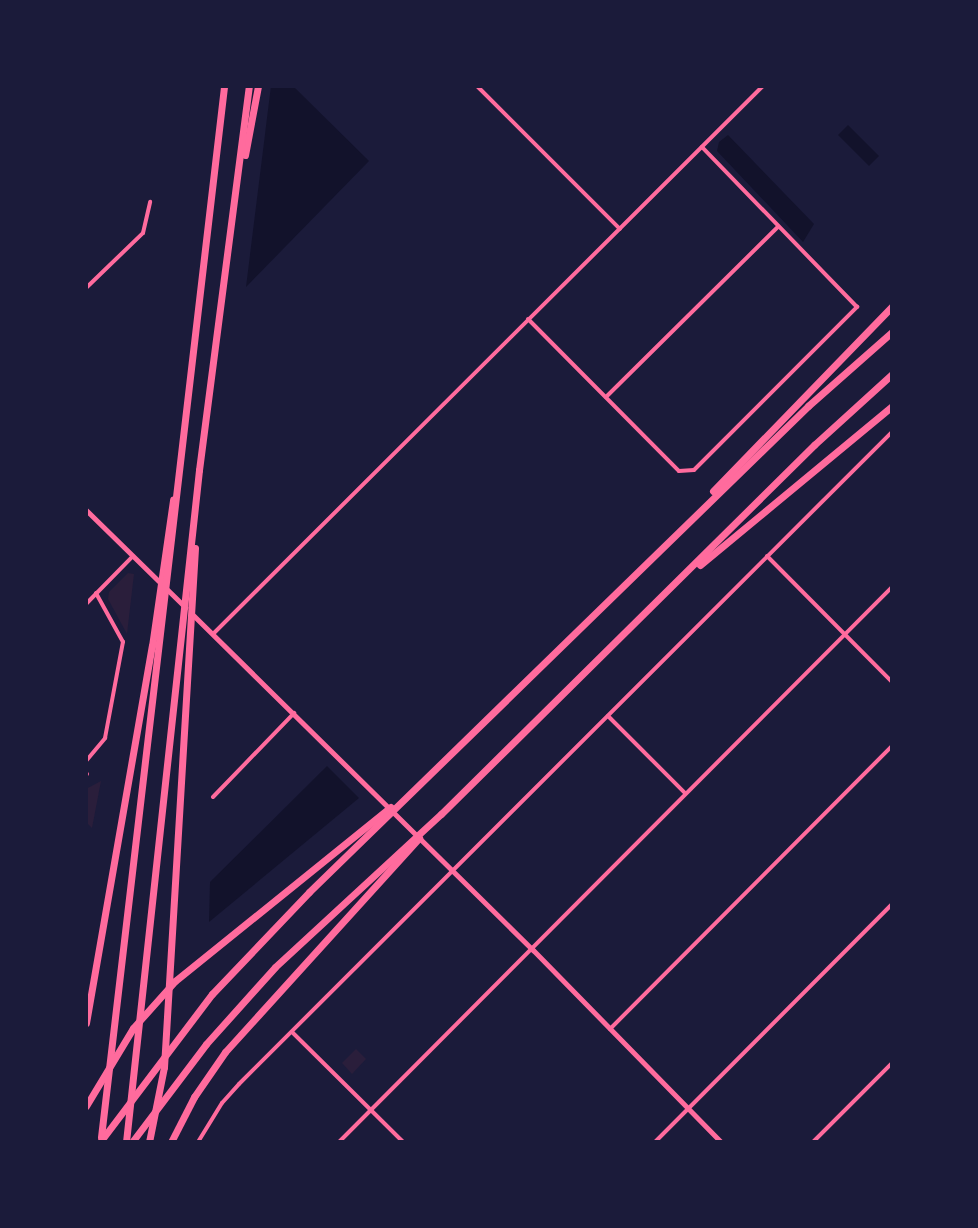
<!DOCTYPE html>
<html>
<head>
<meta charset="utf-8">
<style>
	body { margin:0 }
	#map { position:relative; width:978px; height:1228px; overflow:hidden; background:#1b1b3a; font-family:"Titillium Web",sans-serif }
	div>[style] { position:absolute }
	.green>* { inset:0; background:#2a1e3b }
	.water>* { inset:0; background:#12122b }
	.minor>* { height:4px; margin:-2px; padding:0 2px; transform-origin:2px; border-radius:2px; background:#ff6b9d }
	.tertiary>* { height:5px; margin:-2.5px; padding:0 2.5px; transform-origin:2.5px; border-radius:2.5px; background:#ff6b9d }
	.motorway>* { height:7px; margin:-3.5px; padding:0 3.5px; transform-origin:3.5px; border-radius:3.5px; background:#ff6b9d }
	span { translate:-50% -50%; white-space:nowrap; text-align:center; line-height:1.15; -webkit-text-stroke:7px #1b1b3a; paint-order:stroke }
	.frame { position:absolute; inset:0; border:88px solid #1b1b3a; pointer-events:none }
</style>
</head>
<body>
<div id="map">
	<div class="green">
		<i style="clip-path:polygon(128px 573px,134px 574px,127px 634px,108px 599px,109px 592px)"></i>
		<i style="clip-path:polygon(101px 781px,92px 828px,86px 822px,86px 789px)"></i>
		<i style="clip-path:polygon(356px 1049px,366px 1059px,352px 1074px,342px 1063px)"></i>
	</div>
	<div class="water">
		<i style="clip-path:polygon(271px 86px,293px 86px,369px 161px,246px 287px)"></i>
		<i style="clip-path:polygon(848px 125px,879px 156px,869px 166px,838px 135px)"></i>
		<i style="clip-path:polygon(728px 135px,814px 224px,803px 242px,717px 151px,719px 142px)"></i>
		<i style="clip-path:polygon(327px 766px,359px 798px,209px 922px,210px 882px)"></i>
	</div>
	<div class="minor">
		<i style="left:477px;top:86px;width:202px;rotate:45deg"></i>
		<i style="left:86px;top:288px;width:79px;rotate:-44deg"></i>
		<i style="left:143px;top:233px;width:32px;rotate:-77deg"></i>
		<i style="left:528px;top:319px;width:214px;rotate:45.2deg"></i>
		<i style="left:679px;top:471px;width:15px;rotate:-4deg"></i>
		<i style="left:694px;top:470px;width:231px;rotate:-45deg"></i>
		<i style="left:857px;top:307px;width:223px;rotate:-134.1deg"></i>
		<i style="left:606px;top:397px;width:242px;rotate:-44.7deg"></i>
		<i style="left:767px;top:556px;width:177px;rotate:45.2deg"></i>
		<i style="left:86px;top:604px;width:67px;rotate:-45.6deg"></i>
		<i style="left:213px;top:634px;width:776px;rotate:-44.9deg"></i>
		<i style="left:608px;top:716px;width:109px;rotate:45deg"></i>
		<i style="left:86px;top:761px;width:30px;rotate:-50deg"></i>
		<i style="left:105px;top:738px;width:98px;rotate:-79.4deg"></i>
		<i style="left:123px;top:642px;width:56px;rotate:-118.9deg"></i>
		<i style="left:86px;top:774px;width:1px"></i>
		<i style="left:213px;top:797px;width:117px;rotate:-46deg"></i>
		<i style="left:610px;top:1029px;width:400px;rotate:-45.1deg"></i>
		<i style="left:292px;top:1032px;width:156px;rotate:44.7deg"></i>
		<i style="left:198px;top:1142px;width:46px;rotate:-58.4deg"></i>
		<i style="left:222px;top:1103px;width:25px;rotate:-48deg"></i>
		<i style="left:239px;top:1084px;width:923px;rotate:-44.96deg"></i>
		<i style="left:339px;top:1142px;width:783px;rotate:-45.1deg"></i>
		<i style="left:655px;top:1142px;width:336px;rotate:-45.1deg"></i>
		<i style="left:813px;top:1142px;width:112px;rotate:-45deg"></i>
	</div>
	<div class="tertiary">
		<i style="left:86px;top:510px;width:139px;rotate:44.4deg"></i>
		<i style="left:192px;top:614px;width:479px;rotate:44.6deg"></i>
		<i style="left:533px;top:950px;width:269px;rotate:45.6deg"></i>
	</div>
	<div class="motorway">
		<i style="left:245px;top:155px;width:70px;rotate:-79.3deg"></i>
		<i style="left:713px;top:491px;width:257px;rotate:-45.9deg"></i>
		<i style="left:700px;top:565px;width:249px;rotate:-39.6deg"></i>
		<i style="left:86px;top:1023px;width:383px;rotate:-80.1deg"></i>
		<i style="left:152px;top:646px;width:148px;rotate:-81.8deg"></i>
		<i style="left:86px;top:1106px;width:91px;rotate:-58.9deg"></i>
		<i style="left:133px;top:1028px;width:63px;rotate:-48.2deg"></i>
		<i style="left:175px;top:981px;width:277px;rotate:-38.9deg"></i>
		<i style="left:101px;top:1137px;width:1058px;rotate:-83.32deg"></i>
		<i style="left:100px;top:1142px;width:186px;rotate:-52.9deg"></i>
		<i style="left:212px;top:994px;width:141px;rotate:-46.4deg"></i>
		<i style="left:309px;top:892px;width:697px;rotate:-44.24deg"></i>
		<i style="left:808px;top:406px;width:112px;rotate:-41.4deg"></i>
		<i style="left:126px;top:1142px;width:676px;rotate:-83.8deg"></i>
		<i style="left:199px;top:470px;width:387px;rotate:-82.6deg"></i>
		<i style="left:132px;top:1142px;width:123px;rotate:-52.9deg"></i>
		<i style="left:206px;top:1044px;width:103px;rotate:-48.1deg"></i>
		<i style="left:275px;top:967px;width:226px;rotate:-42.7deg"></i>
		<i style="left:441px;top:814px;width:525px;rotate:-44.69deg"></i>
		<i style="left:814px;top:445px;width:105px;rotate:-42.3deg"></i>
		<i style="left:149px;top:1142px;width:76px;rotate:-78.7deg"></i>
		<i style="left:164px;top:1067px;width:520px;rotate:-86.58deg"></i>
		<i style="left:171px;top:1142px;width:51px;rotate:-62.9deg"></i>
		<i style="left:194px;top:1097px;width:55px;rotate:-55.4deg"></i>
		<i style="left:225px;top:1052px;width:289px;rotate:-47.8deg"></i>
	</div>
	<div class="frame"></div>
</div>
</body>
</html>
